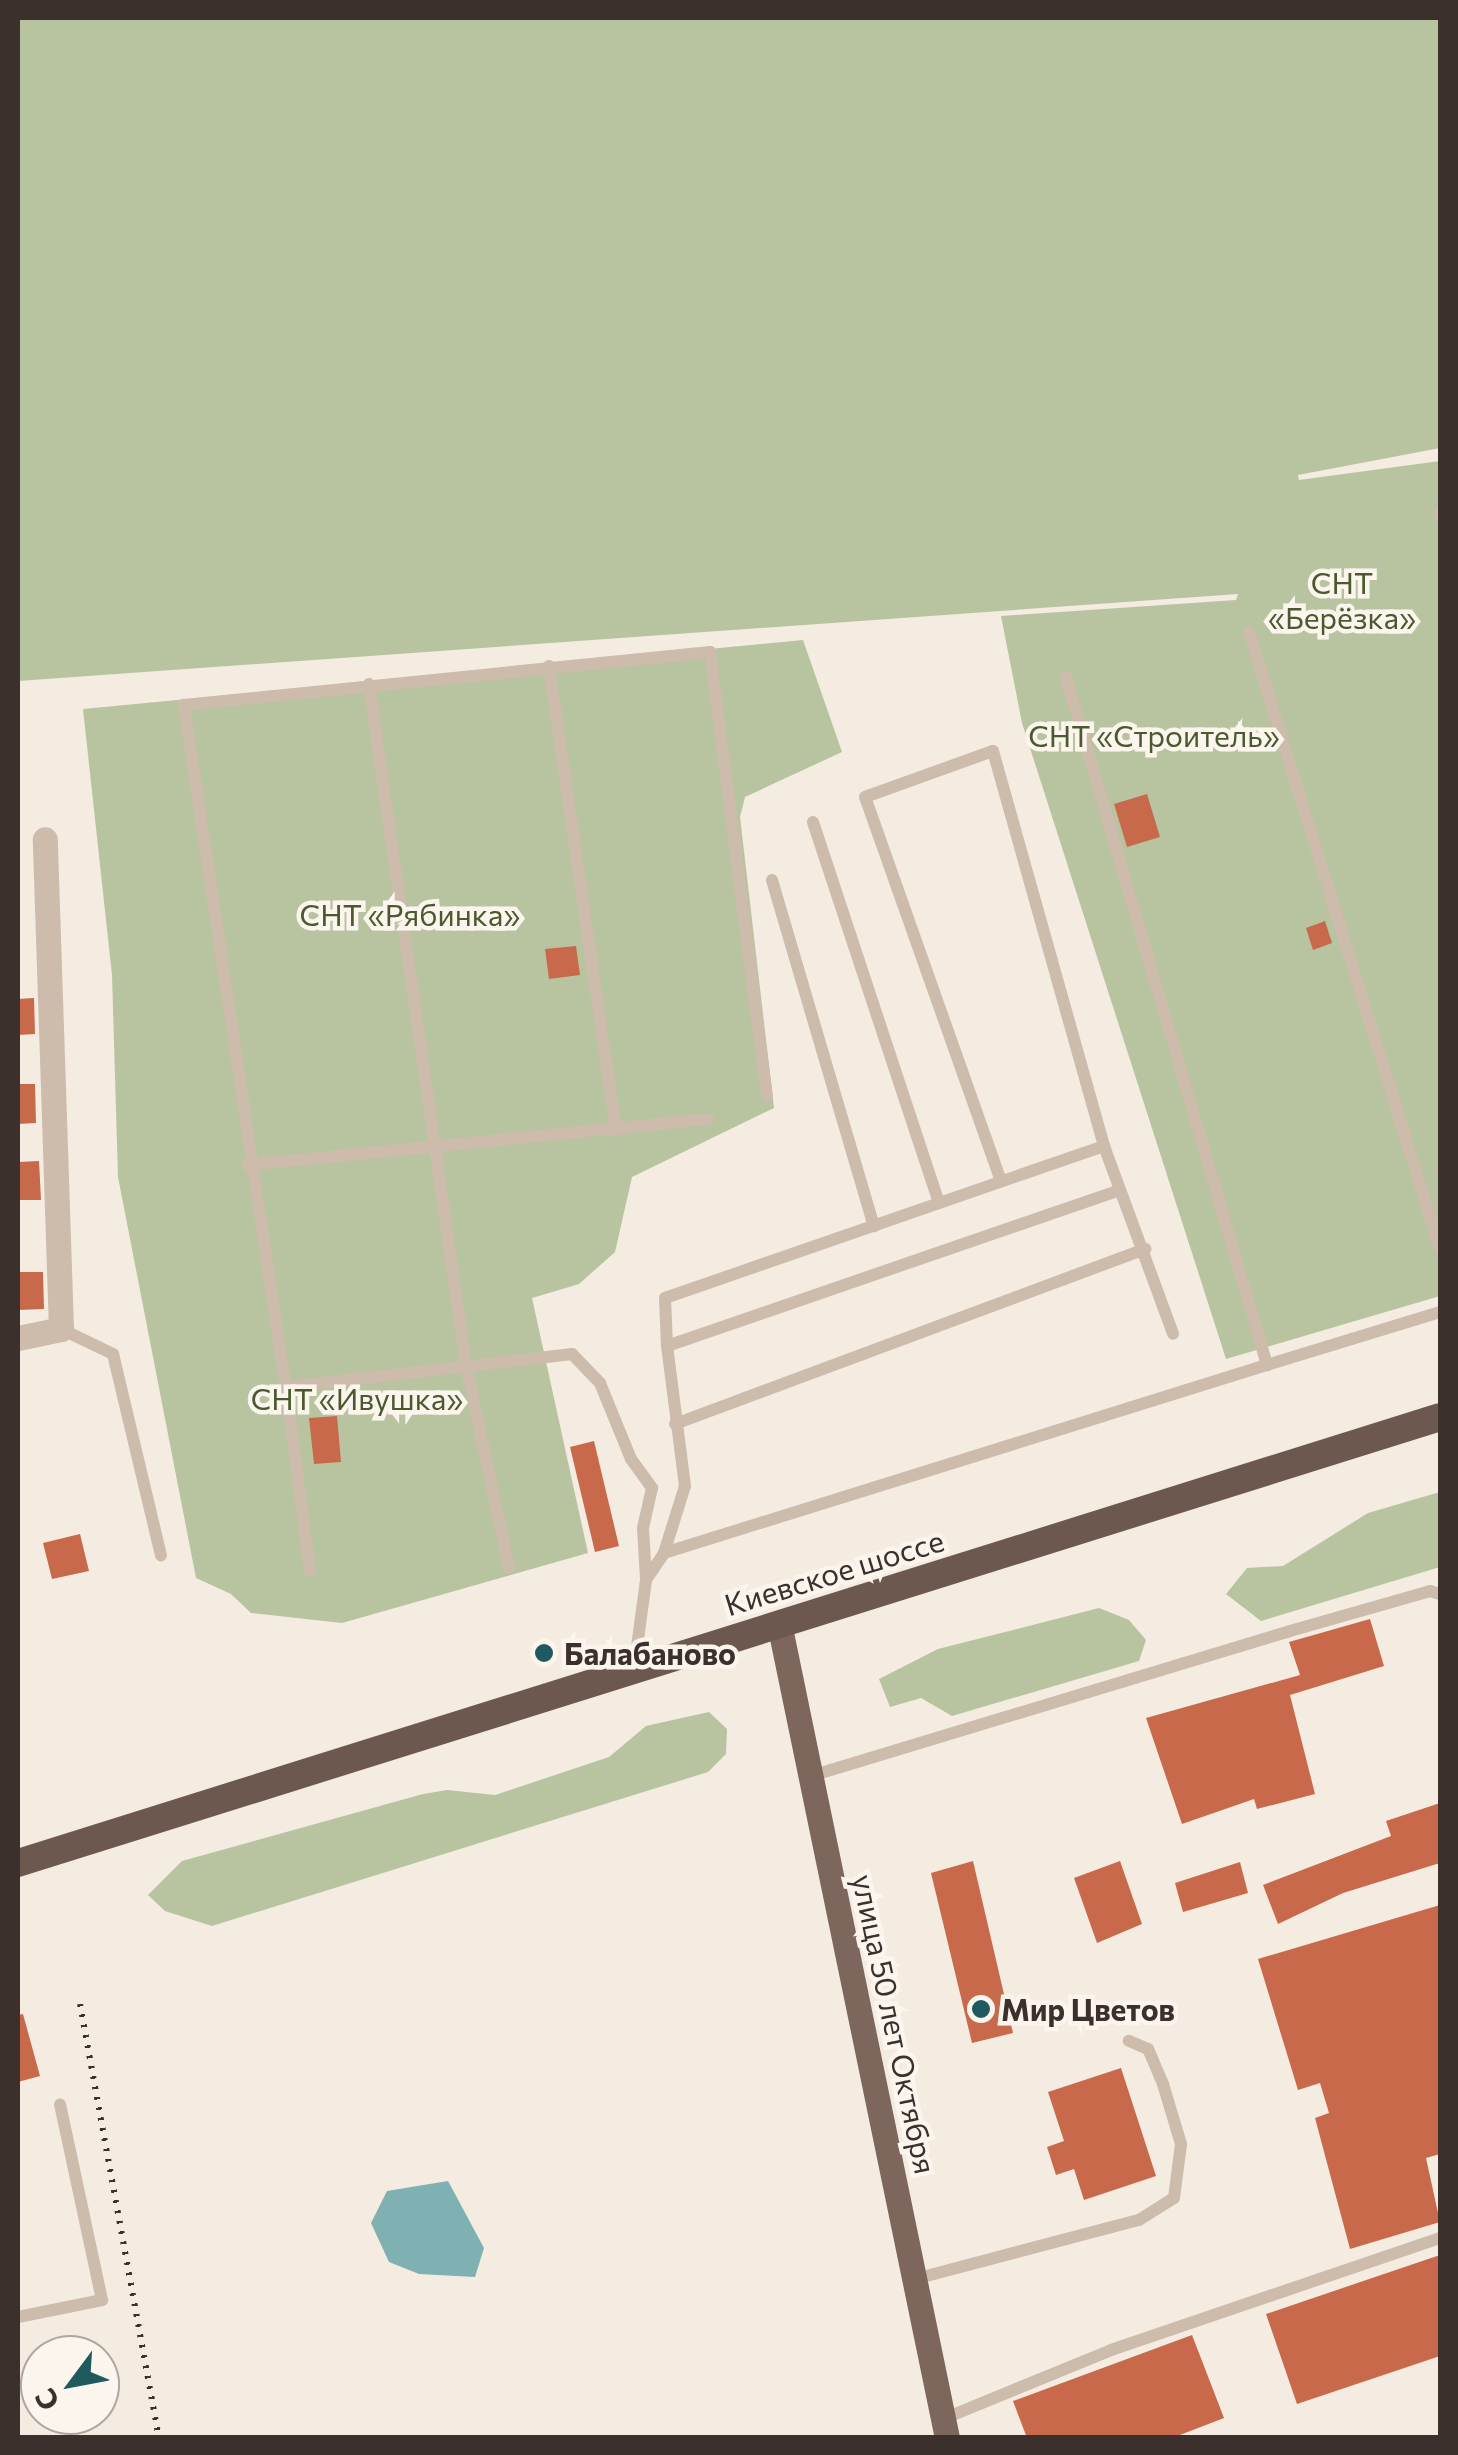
<!DOCTYPE html>
<html>
<head>
<meta charset="utf-8">
<style>
	body { margin:0 }
	#map { position:relative; width:1458px; height:2455px; overflow:hidden; background:#f4ebe1; font-family:Commissioner,sans-serif }
	div>[style] { position:absolute }
	.green>* { inset:0; background:#b8c4a0 }
	.water>* { inset:0; background:#7fb0b2 }
	.building>* { inset:0; background:#c8694b }
	.service>* { height:12px; margin:-6px; padding:0 6px; transform-origin:6px; border-radius:6px; background:#cdbbac }
	.minor>* { height:25px; margin:-12.5px; padding:0 12.5px; transform-origin:12.5px; border-radius:12.5px; background:#cdbbac }
	.primary>* { height:25px; margin:-12.5px; padding:0 12.5px; transform-origin:12.5px; border-radius:12.5px; background:#7d675c }
	.trunk>* { height:28px; margin:-14px; padding:0 14px; transform-origin:14px; border-radius:14px; background:#6c584f }
	.rail>* { height:6px; margin-top:-3px; transform-origin:0; background:repeating-linear-gradient(90deg,#3b302b 0 2.5px,transparent 0 10.5px) }
	.dots>* { width:28px; height:28px; translate:-50% -50%; box-sizing:border-box; border:5px solid #fbf5ee; border-radius:50% }
	span { translate:-50% -50%; white-space:nowrap; text-align:center; line-height:1.15; -webkit-text-stroke:9px #fbf5ee; paint-order:stroke }
	.park-label { font-size:30px; color:#4a5a2e }
	.street-label { font-size:30px; color:#3b302b }
	.poi-label { font-size:30px; color:#3b302b; font-weight:700 }
	.left { translate:0 -50%; text-align:left }
	.frame { position:absolute; inset:0; border:20px solid #3b302b; pointer-events:none }
	.north { position:absolute; left:20px; top:2335px; width:100px; height:100px; box-sizing:border-box; background:#fbf5ee; border:2px solid #aea6a0; border-radius:50%; rotate:238deg; font-size:28px; font-weight:700; line-height:40px; text-align:center; color:#3b302b }
	.north::after { content:''; display:block; margin:auto; width:35px; height:45px; background:#1f5a5e; clip-path:polygon(50% 0,100% 100%,50% 72%,0 100%) }
</style>
</head>
<body>
<div id="map">
	<div class="green">
		<i style="clip-path:polygon(18px 18px,1440px 18px,1440px 448px,1298px 475px,1299px 480px,1440px 461px,1440px 1296px,1226px 1359px,1022px 723px,1001px 616px,1236px 600px,1238px 594px,18px 681px)"></i>
		<i style="clip-path:polygon(803px 640px,842px 752px,745px 797px,740px 817px,774px 1108px,632px 1177px,615px 1252px,579px 1284px,532px 1298px,588px 1553px,342px 1623px,251px 1613px,231px 1594px,196px 1578px,118px 1177px,112px 975px,83px 709px)"></i>
		<i style="clip-path:polygon(1440px 1492px,1440px 1567px,1261px 1621px,1226px 1594px,1247px 1568px,1283px 1566px,1368px 1513px)"></i>
		<i style="clip-path:polygon(1099px 1608px,1129px 1620px,1146px 1640px,1139px 1661px,952px 1716px,921px 1698px,890px 1707px,879px 1679px,938px 1649px)"></i>
		<i style="clip-path:polygon(709px 1712px,727px 1729px,726px 1754px,708px 1772px,212px 1926px,165px 1911px,148px 1895px,182px 1861px,423px 1794px,447px 1790px,495px 1795px,609px 1757px,646px 1726px)"></i>
	</div>
	<div class="water">
		<i style="clip-path:polygon(448px 2181px,484px 2248px,475px 2277px,419px 2274px,389px 2262px,371px 2223px,387px 2191px)"></i>
	</div>
	<div class="building">
		<i style="clip-path:polygon(1147px 794px,1160px 837px,1127px 847px,1114px 804px)"></i>
		<i style="clip-path:polygon(1325px 921px,1332px 943px,1313px 950px,1306px 928px)"></i>
		<i style="clip-path:polygon(576px 946px,580px 975px,549px 979px,545px 949px)"></i>
		<i style="clip-path:polygon(34px 998px,35px 1034px,18px 1035px,18px 999px)"></i>
		<i style="clip-path:polygon(18px 1084px,35px 1084px,36px 1123px,18px 1124px)"></i>
		<i style="clip-path:polygon(39px 1161px,41px 1200px,18px 1200px,18px 1162px)"></i>
		<i style="clip-path:polygon(18px 1272px,43px 1272px,44px 1309px,18px 1310px)"></i>
		<i style="clip-path:polygon(337px 1416px,341px 1462px,314px 1464px,309px 1418px)"></i>
		<i style="clip-path:polygon(594px 1441px,619px 1546px,595px 1552px,570px 1447px)"></i>
		<i style="clip-path:polygon(80px 1534px,89px 1571px,52px 1579px,43px 1543px)"></i>
		<i style="clip-path:polygon(1370px 1619px,1384px 1666px,1290px 1695px,1315px 1794px,1257px 1809px,1254px 1799px,1182px 1824px,1146px 1718px,1300px 1675px,1289px 1642px)"></i>
		<i style="clip-path:polygon(1440px 1803px,1440px 1863px,1343px 1893px,1278px 1924px,1263px 1885px,1391px 1836px,1386px 1821px)"></i>
		<i style="clip-path:polygon(973px 1861px,1013px 2033px,972px 2043px,931px 1873px)"></i>
		<i style="clip-path:polygon(1120px 1861px,1142px 1924px,1097px 1943px,1074px 1878px)"></i>
		<i style="clip-path:polygon(1240px 1862px,1248px 1893px,1183px 1912px,1175px 1883px)"></i>
		<i style="clip-path:polygon(1440px 1905px,1440px 2154px,1426px 2158px,1440px 2222px,1350px 2249px,1315px 2118px,1329px 2113px,1320px 2083px,1298px 2090px,1258px 1959px)"></i>
		<i style="clip-path:polygon(23px 2014px,40px 2076px,18px 2082px,18px 2015px)"></i>
		<i style="clip-path:polygon(1121px 2068px,1156px 2176px,1084px 2200px,1074px 2169px,1056px 2175px,1047px 2147px,1064px 2141px,1048px 2092px)"></i>
		<i style="clip-path:polygon(1440px 2255px,1440px 2356px,1297px 2404px,1266px 2314px)"></i>
		<i style="clip-path:polygon(1192px 2335px,1224px 2418px,1172px 2438px,1027px 2438px,1013px 2401px)"></i>
	</div>
	<div class="service">
		<i style="left:1440px;top:512px;width:2px;rotate:90deg"></i>
		<i style="left:1249px;top:632px;width:646px;rotate:72.8deg"></i>
		<i style="left:549px;top:666px;width:470px;rotate:81.8deg"></i>
		<i style="left:1066px;top:677px;width:717px;rotate:73.71deg"></i>
		<i style="left:1267px;top:1365px;width:181px;rotate:-17deg"></i>
		<i style="left:369px;top:684px;width:688px;rotate:81.89deg"></i>
		<i style="left:466px;top:1365px;width:207px;rotate:78deg"></i>
		<i style="left:813px;top:822px;width:401px;rotate:71.7deg"></i>
		<i style="left:772px;top:880px;width:361px;rotate:73.6deg"></i>
		<i style="left:248px;top:1165px;width:463px;rotate:-5.7deg"></i>
		<i style="left:1001px;top:1181px;width:407px;rotate:-109.5deg"></i>
		<i style="left:865px;top:797px;width:136px;rotate:-19.8deg"></i>
		<i style="left:993px;top:751px;width:410px;rotate:74.3deg"></i>
		<i style="left:1104px;top:1146px;width:200px;rotate:69.8deg"></i>
		<i style="left:61px;top:1329px;width:58px;rotate:25.7deg"></i>
		<i style="left:113px;top:1354px;width:207px;rotate:76.6deg"></i>
		<i style="left:667px;top:1346px;width:48px;rotate:-92.4deg"></i>
		<i style="left:665px;top:1298px;width:465px;rotate:-19.1deg"></i>
		<i style="left:287px;top:1396px;width:699px;rotate:-98.48deg"></i>
		<i style="left:184px;top:705px;width:529px;rotate:-5.75deg"></i>
		<i style="left:710px;top:652px;width:448px;rotate:82.7deg"></i>
		<i style="left:675px;top:1424px;width:502px;rotate:-20.42deg"></i>
		<i style="left:664px;top:1553px;width:632px;rotate:-17.32deg"></i>
		<i style="left:310px;top:1570px;width:176px;rotate:-97.5deg"></i>
		<i style="left:287px;top:1396px;width:13px;rotate:-48deg"></i>
		<i style="left:296px;top:1386px;width:278px;rotate:-6.6deg"></i>
		<i style="left:572px;top:1354px;width:40px;rotate:46deg"></i>
		<i style="left:600px;top:1383px;width:82px;rotate:67.8deg"></i>
		<i style="left:631px;top:1459px;width:36px;rotate:54deg"></i>
		<i style="left:652px;top:1488px;width:41px;rotate:102.7deg"></i>
		<i style="left:643px;top:1528px;width:50px;rotate:86.6deg"></i>
		<i style="left:634px;top:1669px;width:90px;rotate:-82.3deg"></i>
		<i style="left:646px;top:1580px;width:32px;rotate:-56deg"></i>
		<i style="left:664px;top:1553px;width:70px;rotate:-72.6deg"></i>
		<i style="left:685px;top:1486px;width:141px;rotate:-97.3deg"></i>
		<i style="left:667px;top:1346px;width:479px;rotate:-19deg"></i>
		<i style="left:811px;top:1776px;width:500px;rotate:-16.84deg"></i>
		<i style="left:1290px;top:1631px;width:146px;rotate:-15.9deg"></i>
		<i style="left:1430px;top:1591px;width:10px;rotate:17deg"></i>
		<i style="left:915px;top:2279px;width:232px;rotate:-14.8deg"></i>
		<i style="left:1139px;top:2220px;width:41px;rotate:-32.2deg"></i>
		<i style="left:1174px;top:2198px;width:54px;rotate:-82.6deg"></i>
		<i style="left:1181px;top:2144px;width:63px;rotate:-106.7deg"></i>
		<i style="left:1163px;top:2084px;width:38px;rotate:-113deg"></i>
		<i style="left:1148px;top:2049px;width:21px;rotate:-157deg"></i>
		<i style="left:18px;top:2317px;width:86px;rotate:-11.4deg"></i>
		<i style="left:102px;top:2300px;width:200px;rotate:-102.1deg"></i>
		<i style="left:943px;top:2419px;width:182px;rotate:-22.3deg"></i>
		<i style="left:1111px;top:2350px;width:348px;rotate:-18.8deg"></i>
	</div>
	<div class="minor">
		<i style="left:18px;top:1338px;width:44px;rotate:-11.8deg"></i>
		<i style="left:61px;top:1329px;width:490px;rotate:-91.9deg"></i>
	</div>
	<div class="primary">
		<i style="left:779px;top:1623px;width:832px;rotate:78.35deg"></i>
	</div>
	<div class="trunk">
		<i style="left:18px;top:1863px;width:1490px;rotate:-17.41deg"></i>
	</div>
	<div class="rail">
		<i style="left:80px;top:2004px;width:441px;rotate:79.7deg"></i>
	</div>
	<div class="dots">
		<i style="left:544px;top:1653px;background:#1f5a5e"></i>
		<i style="left:981px;top:2009px;background:#1f5a5e"></i>
	</div>
	<div class="park-label">
		<span style="left:1342px;top:599px">СНТ<br>«Берёзка»</span>
		<span style="left:1154px;top:735px">СНТ «Строитель»</span>
		<span style="left:410px;top:914px">СНТ «Рябинка»</span>
		<span style="left:357px;top:1398px">СНТ «Ивушка»</span>
	</div>
	<div class="street-label">
		<span style="left:834px;top:1572px;rotate:-17deg">Киевское шоссе</span>
		<span style="left:895px;top:2024px;rotate:78deg">улица 50 лет Октября</span>
	</div>
	<div class="poi-label">
		<span class="left" style="left:564px;top:1653px">Балабаново</span>
		<span class="left" style="left:1001px;top:2009px">Мир Цветов</span>
	</div>
	<div class="frame"></div>
	<div class="north">С</div>
</div>
</body>
</html>
